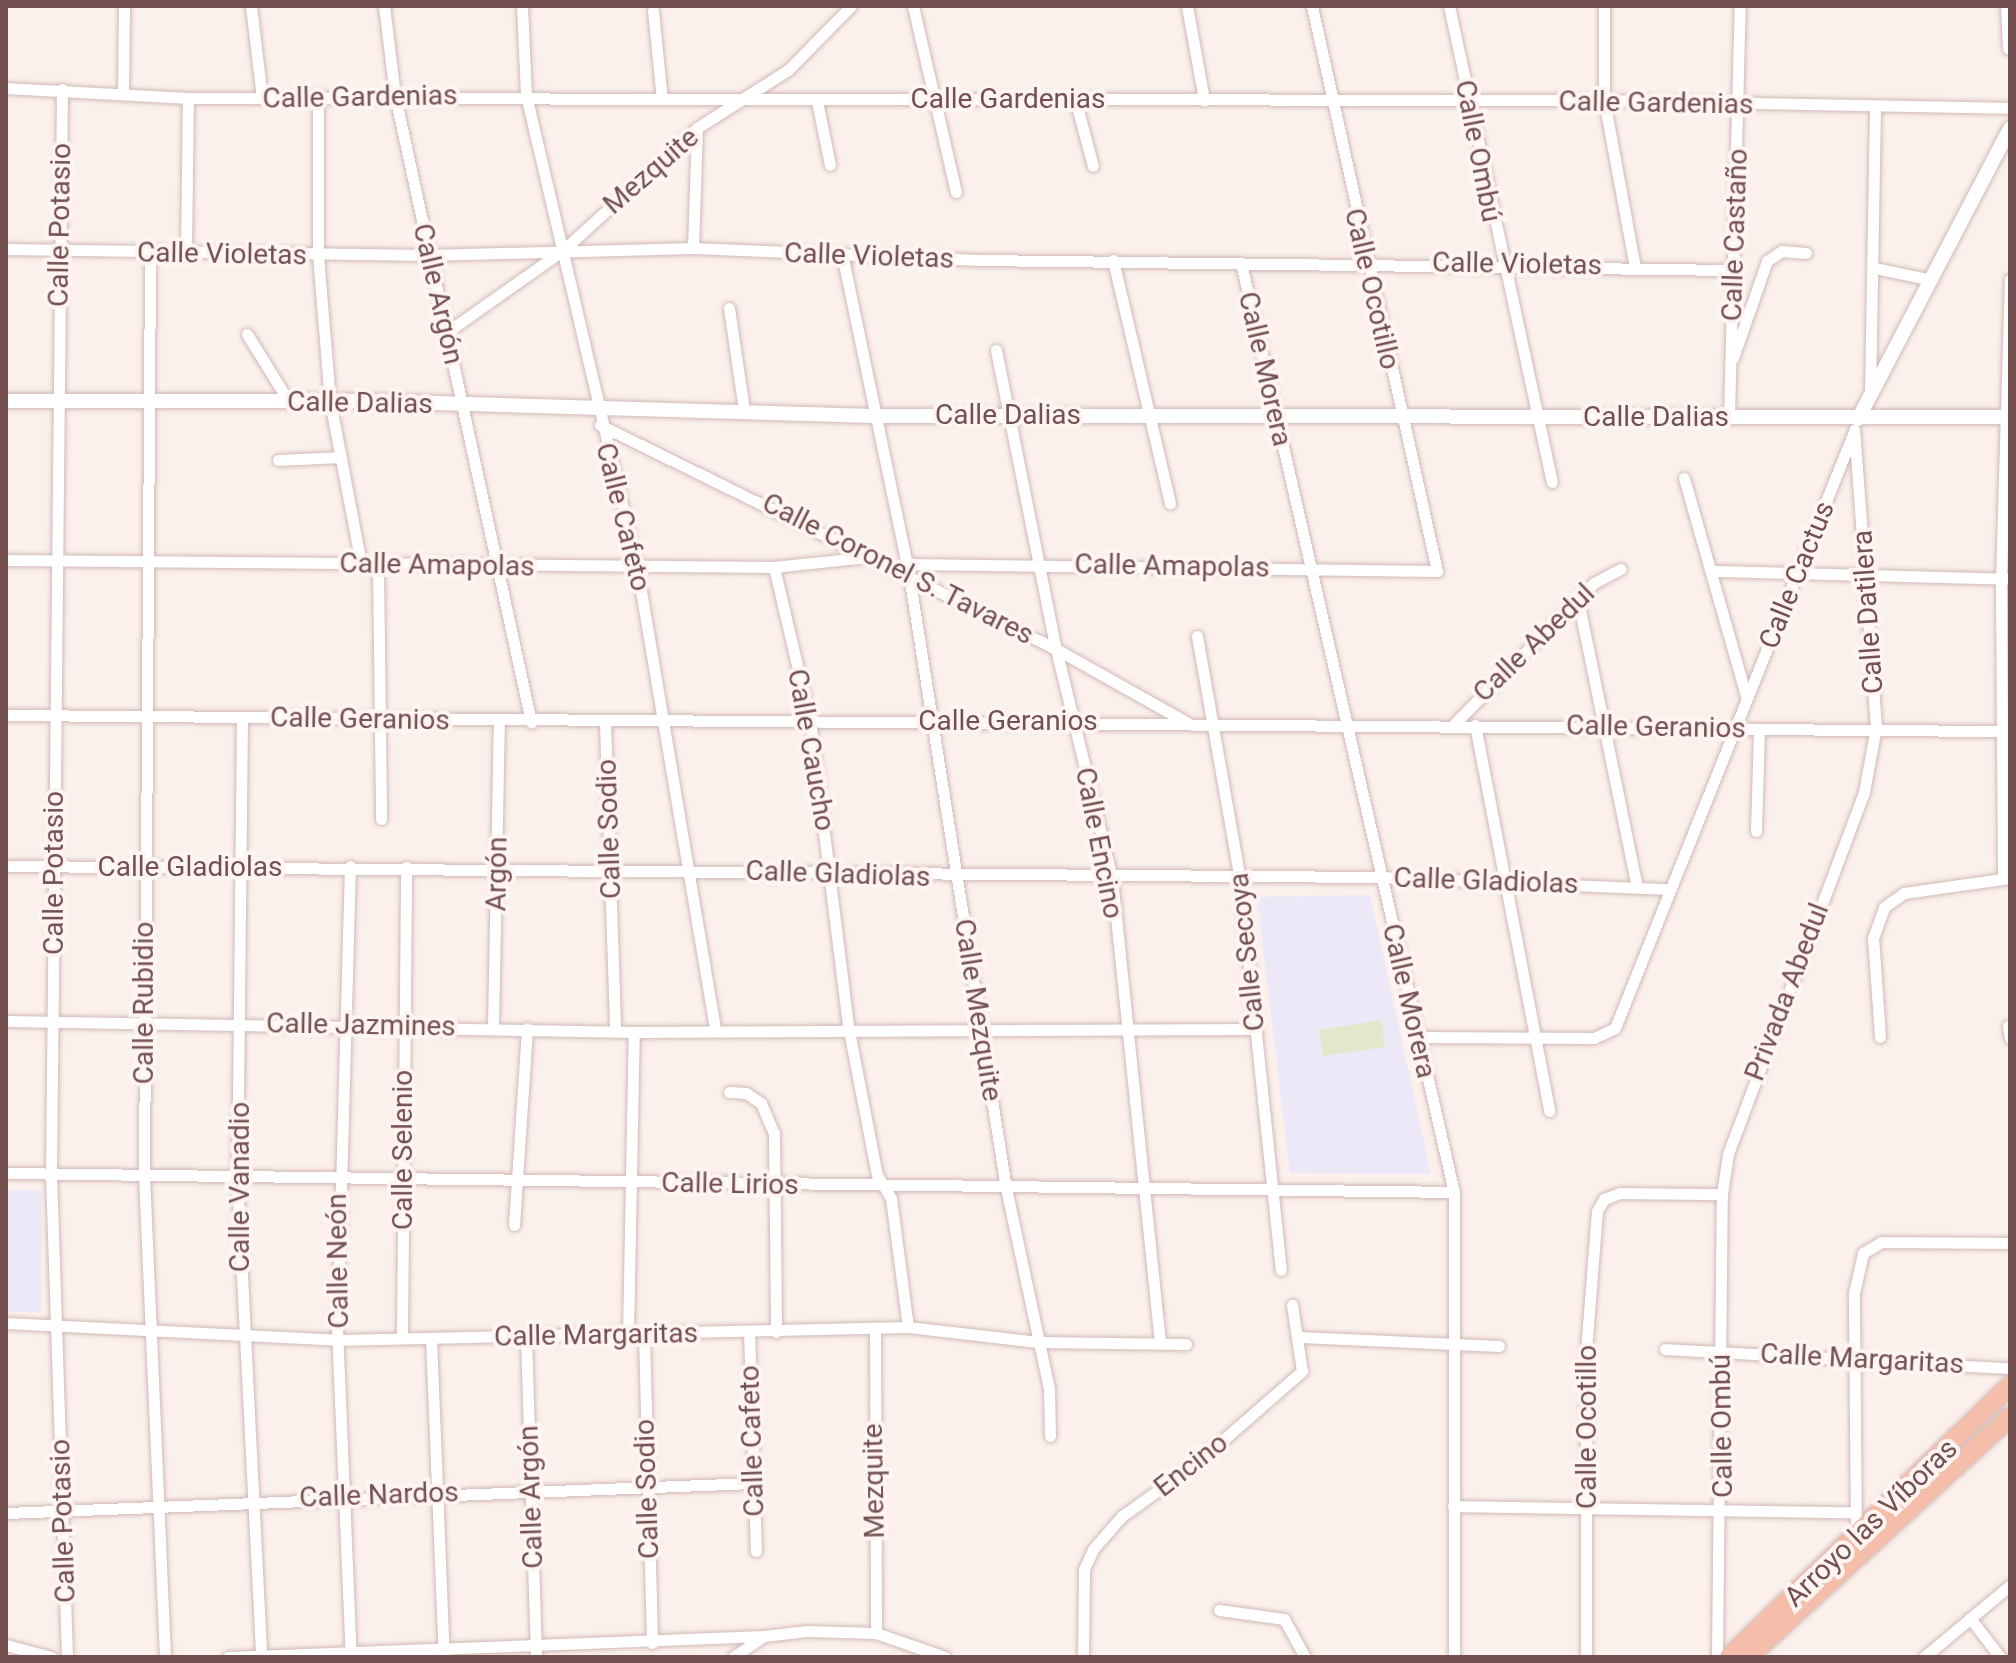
<!DOCTYPE html>
<html>
<head>
<meta charset="utf-8">
<style>
	body { margin:0 }
	#map { position:relative; width:2016px; height:1663px; overflow:hidden; background:#fbf0ec; font-family:Roboto,sans-serif }
	div>[style] { position:absolute }
	.education>* { inset:0; background:#ede8f8 }
	.green>* { inset:0; background:#e2e9cb }
	.roads { filter:drop-shadow(0 0 2px #d2b9b7) drop-shadow(0 0 2px #d2b9b7) }
	.minor>* { height:11px; margin:-5.5px; padding:0 5.5px; transform-origin:5.5px; border-radius:5.5px; background:#fff }
	.tertiary>* { height:14px; margin:-7px; padding:0 7px; transform-origin:7px; border-radius:7px; background:#fff }
	.primary>* { height:18px; margin:-9px; padding:0 9px; transform-origin:9px; border-radius:9px; background:#f4beab }
	span { translate:-50% -50%; white-space:nowrap; text-align:center; line-height:1.15; -webkit-text-stroke:8px #fef5f3; paint-order:stroke }
	.street-label { font-size:28px; color:#755050 }
	.frame { position:absolute; inset:0; border:8px solid #755050; pointer-events:none }
</style>
</head>
<body>
<div id="map">
	<div class="education">
		<i style="clip-path:polygon(1370px 895px,1431px 1174px,1290px 1173px,1257px 897px)"></i>
		<i style="clip-path:polygon(6px 1190px,42px 1190px,41px 1312px,6px 1312px)"></i>
	</div>
	<div class="green">
		<i style="clip-path:polygon(1381px 1020px,1385px 1047px,1323px 1056px,1319px 1030px)"></i>
	</div>
	<div class="roads">
		<div class="minor">
			<i style="left:251px;top:6px;width:93px;rotate:83.2deg"></i>
			<i style="left:384px;top:6px;width:91px;rotate:83deg"></i>
			<i style="left:395px;top:96px;width:641px;rotate:77.74deg"></i>
			<i style="left:522px;top:6px;width:89px;rotate:87.4deg"></i>
			<i style="left:526px;top:95px;width:485px;rotate:76.8deg"></i>
			<i style="left:637px;top:567px;width:470px;rotate:80.4deg"></i>
			<i style="left:913px;top:6px;width:191px;rotate:77deg"></i>
			<i style="left:1187px;top:6px;width:96px;rotate:79.7deg"></i>
			<i style="left:1449px;top:6px;width:487px;rotate:77.8deg"></i>
			<i style="left:1604px;top:6px;width:94px;rotate:90deg"></i>
			<i style="left:1604px;top:100px;width:170px;rotate:79.5deg"></i>
			<i style="left:653px;top:11px;width:88px;rotate:84.2deg"></i>
			<i style="left:6px;top:88px;width:182px;rotate:3.1deg"></i>
			<i style="left:188px;top:98px;width:1416px;rotate:0.08deg"></i>
			<i style="left:1604px;top:100px;width:406px;rotate:1.1deg"></i>
			<i style="left:62px;top:89px;width:1085px;rotate:90.58deg"></i>
			<i style="left:51px;top:1174px;width:483px;rotate:88.1deg"></i>
			<i style="left:123px;top:92px;width:86px;rotate:-89.3deg"></i>
			<i style="left:318px;top:95px;width:160px;rotate:90deg"></i>
			<i style="left:318px;top:255px;width:146px;rotate:85.3deg"></i>
			<i style="left:330px;top:401px;width:165px;rotate:79.2deg"></i>
			<i style="left:1075px;top:99px;width:69px;rotate:75deg"></i>
			<i style="left:817px;top:101px;width:65px;rotate:78.5deg"></i>
			<i style="left:693px;top:248px;width:120px;rotate:-88.1deg"></i>
			<i style="left:6px;top:249px;width:423px;rotate:0.8deg"></i>
			<i style="left:429px;top:255px;width:264px;rotate:-1.5deg"></i>
			<i style="left:693px;top:248px;width:286px;rotate:2.4deg"></i>
			<i style="left:979px;top:260px;width:754px;rotate:0.76deg"></i>
			<i style="left:186px;top:252px;width:154px;rotate:-89.3deg"></i>
			<i style="left:150px;top:253px;width:922px;rotate:90.37deg"></i>
			<i style="left:144px;top:1175px;width:482px;rotate:87.5deg"></i>
			<i style="left:842px;top:254px;width:328px;rotate:78.2deg"></i>
			<i style="left:909px;top:575px;width:621px;rotate:81.01deg"></i>
			<i style="left:1006px;top:1188px;width:205px;rotate:77.9deg"></i>
			<i style="left:1049px;top:1388px;width:48px;rotate:88.8deg"></i>
			<i style="left:1113px;top:260px;width:250px;rotate:76.8deg"></i>
			<i style="left:1241px;top:263px;width:953px;rotate:77.09deg"></i>
			<i style="left:1454px;top:1192px;width:465px;rotate:90deg"></i>
			<i style="left:1875px;top:268px;width:58px;rotate:11.9deg"></i>
			<i style="left:729px;top:308px;width:103px;rotate:81.6deg"></i>
			<i style="left:447px;top:332px;width:141px;rotate:-35.2deg"></i>
			<i style="left:562px;top:251px;width:183px;rotate:-42.3deg"></i>
			<i style="left:697px;top:128px;width:108px;rotate:-32.5deg"></i>
			<i style="left:788px;top:70px;width:90px;rotate:-45.5deg"></i>
			<i style="left:247px;top:334px;width:80px;rotate:58.3deg"></i>
			<i style="left:996px;top:350px;width:305px;rotate:78.7deg"></i>
			<i style="left:1056px;top:649px;width:236px;rotate:76.3deg"></i>
			<i style="left:1112px;top:878px;width:467px;rotate:84.1deg"></i>
			<i style="left:1733px;top:358px;width:103px;rotate:-70.7deg"></i>
			<i style="left:1767px;top:261px;width:18px;rotate:-34deg"></i>
			<i style="left:1782px;top:251px;width:24px;rotate:5deg"></i>
			<i style="left:1870px;top:394px;width:287px;rotate:-89deg"></i>
			<i style="left:1729px;top:416px;width:410px;rotate:-88.5deg"></i>
			<i style="left:600px;top:425px;width:508px;rotate:26.16deg"></i>
			<i style="left:1056px;top:649px;width:151px;rotate:29.3deg"></i>
			<i style="left:278px;top:460px;width:63px;rotate:-2.7deg"></i>
			<i style="left:1684px;top:478px;width:227px;rotate:74.1deg"></i>
			<i style="left:6px;top:560px;width:768px;rotate:0.52deg"></i>
			<i style="left:774px;top:567px;width:95px;rotate:-6.1deg"></i>
			<i style="left:906px;top:564px;width:531px;rotate:0.76deg"></i>
			<i style="left:1437px;top:571px;width:579px;rotate:-102.48deg"></i>
			<i style="left:378px;top:565px;width:254px;rotate:89.3deg"></i>
			<i style="left:774px;top:567px;width:157px;rotate:76.8deg"></i>
			<i style="left:810px;top:720px;width:313px;rotate:82.9deg"></i>
			<i style="left:849px;top:1031px;width:147px;rotate:79deg"></i>
			<i style="left:877px;top:1175px;width:27px;rotate:59deg"></i>
			<i style="left:891px;top:1198px;width:130px;rotate:82.5deg"></i>
			<i style="left:1714px;top:571px;width:296px;rotate:1.5deg"></i>
			<i style="left:1578px;top:600px;width:293px;rotate:78.4deg"></i>
			<i style="left:1197px;top:636px;width:249px;rotate:80deg"></i>
			<i style="left:1240px;top:881px;width:391px;rotate:84deg"></i>
			<i style="left:6px;top:715px;width:2004px;rotate:0.46deg"></i>
			<i style="left:242px;top:718px;width:459px;rotate:90.6deg"></i>
			<i style="left:237px;top:1177px;width:480px;rotate:87.1deg"></i>
			<i style="left:605px;top:723px;width:308px;rotate:88.1deg"></i>
			<i style="left:1455px;top:723px;width:197px;rotate:-45.2deg"></i>
			<i style="left:1594px;top:583px;width:30px;rotate:-28deg"></i>
			<i style="left:1475px;top:725px;width:393px;rotate:79.1deg"></i>
			<i style="left:1756px;top:831px;width:102px;rotate:-88.3deg"></i>
			<i style="left:6px;top:866px;width:1373px;rotate:0.46deg"></i>
			<i style="left:1379px;top:877px;width:290px;rotate:2.4deg"></i>
			<i style="left:350px;top:866px;width:462px;rotate:91.6deg"></i>
			<i style="left:337px;top:1328px;width:329px;rotate:87.6deg"></i>
			<i style="left:2003px;top:878px;width:299px;rotate:-90.4deg"></i>
			<i style="left:2001px;top:579px;width:300px;rotate:-88.3deg"></i>
			<i style="left:6px;top:1021px;width:628px;rotate:1deg"></i>
			<i style="left:634px;top:1032px;width:621px;rotate:-0.28deg"></i>
			<i style="left:2008px;top:1026px;width:12px;rotate:81deg"></i>
			<i style="left:493px;top:1027px;width:306px;rotate:-88.9deg"></i>
			<i style="left:1417px;top:1037px;width:177px;rotate:0.3deg"></i>
			<i style="left:1594px;top:1038px;width:23px;rotate:-25deg"></i>
			<i style="left:1615px;top:1028px;width:640px;rotate:-68.17deg"></i>
			<i style="left:1880px;top:1037px;width:99px;rotate:-94deg"></i>
			<i style="left:1873px;top:938px;width:33px;rotate:-70deg"></i>
			<i style="left:1884px;top:907px;width:24px;rotate:-35deg"></i>
			<i style="left:1904px;top:893px;width:106px;rotate:-8.1deg"></i>
			<i style="left:729px;top:1092px;width:17px;rotate:3deg"></i>
			<i style="left:746px;top:1093px;width:18px;rotate:34deg"></i>
			<i style="left:761px;top:1103px;width:33px;rotate:67deg"></i>
			<i style="left:774px;top:1133px;width:199px;rotate:89.4deg"></i>
			<i style="left:6px;top:1173px;width:1448px;rotate:0.75deg"></i>
			<i style="left:514px;top:1225px;width:197px;rotate:-86.2deg"></i>
			<i style="left:6px;top:1323px;width:332px;rotate:2.9deg"></i>
			<i style="left:338px;top:1340px;width:570px;rotate:-1.31deg"></i>
			<i style="left:908px;top:1327px;width:130px;rotate:6.6deg"></i>
			<i style="left:1037px;top:1342px;width:149px;rotate:0.8deg"></i>
			<i style="left:875px;top:1330px;width:303px;rotate:89.8deg"></i>
			<i style="left:749px;top:1331px;width:220px;rotate:88.2deg"></i>
			<i style="left:628px;top:1334px;width:302px;rotate:-88.9deg"></i>
			<i style="left:644px;top:1335px;width:308px;rotate:88.5deg"></i>
			<i style="left:526px;top:1337px;width:320px;rotate:88.2deg"></i>
			<i style="left:1300px;top:1337px;width:199px;rotate:2.6deg"></i>
			<i style="left:402px;top:1338px;width:471px;rotate:-89.5deg"></i>
			<i style="left:431px;top:1338px;width:319px;rotate:87.7deg"></i>
			<i style="left:1665px;top:1349px;width:346px;rotate:3.2deg"></i>
			<i style="left:1453px;top:1506px;width:401px;rotate:0.9deg"></i>
			<i style="left:6px;top:1513px;width:747px;rotate:-2.3deg"></i>
			<i style="left:1856px;top:1536px;width:243px;rotate:-90.5deg"></i>
			<i style="left:1854px;top:1293px;width:41px;rotate:-77.3deg"></i>
			<i style="left:1863px;top:1253px;width:21px;rotate:-31deg"></i>
			<i style="left:1881px;top:1242px;width:129px;rotate:0.4deg"></i>
			<i style="left:1219px;top:1610px;width:66px;rotate:7.9deg"></i>
			<i style="left:1284px;top:1619px;width:43px;rotate:61.1deg"></i>
			<i style="left:1970px;top:1618px;width:49px;rotate:52.4deg"></i>
			<i style="left:6px;top:1645px;width:47px;rotate:14.9deg"></i>
			<i style="left:228px;top:1657px;width:536px;rotate:-2.24deg"></i>
			<i style="left:733px;top:1657px;width:37px;rotate:-34deg"></i>
			<i style="left:764px;top:1636px;width:43px;rotate:-6.6deg"></i>
			<i style="left:807px;top:1631px;width:69px;rotate:1.7deg"></i>
			<i style="left:876px;top:1633px;width:73px;rotate:19.2deg"></i>
			<i style="left:1083px;top:1657px;width:88px;rotate:-89.3deg"></i>
			<i style="left:1084px;top:1569px;width:23px;rotate:-65deg"></i>
			<i style="left:1094px;top:1548px;width:43px;rotate:-48.8deg"></i>
			<i style="left:1122px;top:1516px;width:95px;rotate:-35.5deg"></i>
			<i style="left:1199px;top:1461px;width:137px;rotate:-41.1deg"></i>
			<i style="left:1302px;top:1371px;width:67px;rotate:-98.6deg"></i>
			<i style="left:1586px;top:1657px;width:306px;rotate:-90deg"></i>
			<i style="left:1586px;top:1351px;width:140px;rotate:-85.5deg"></i>
			<i style="left:1597px;top:1211px;width:14px;rotate:-60deg"></i>
			<i style="left:1604px;top:1199px;width:17px;rotate:-21deg"></i>
			<i style="left:1620px;top:1193px;width:102px;rotate:0.6deg"></i>
			<i style="left:1717px;top:1657px;width:463px;rotate:-89.4deg"></i>
			<i style="left:1722px;top:1194px;width:40px;rotate:-81.5deg"></i>
			<i style="left:1728px;top:1154px;width:387px;rotate:-69.4deg"></i>
			<i style="left:1864px;top:792px;width:66px;rotate:-79.5deg"></i>
			<i style="left:1876px;top:727px;width:298px;rotate:-94.2deg"></i>
			<i style="left:1924px;top:1657px;width:112px;rotate:-39.9deg"></i>
		</div>
		<div class="tertiary">
			<i style="left:2008px;top:6px;width:42px;rotate:87.3deg"></i>
			<i style="left:6px;top:401px;width:360px"></i>
			<i style="left:366px;top:401px;width:507px;rotate:1.69deg"></i>
			<i style="left:873px;top:416px;width:1137px;rotate:0.05deg"></i>
			<i style="left:1858px;top:419px;width:328px;rotate:-62.4deg"></i>
		</div>
		<div class="primary">
			<i style="left:1729px;top:1657px;width:390px;rotate:-44deg"></i>
			<i style="left:1748px;top:1657px;width:355px;rotate:-42.5deg"></i>
		</div>
	</div>
	<div class="street-label">
		<span style="left:360px;top:97px;rotate:-1deg">Calle Gardenias</span>
		<span style="left:1008px;top:99px">Calle Gardenias</span>
		<span style="left:1656px;top:103px;rotate:1deg">Calle Gardenias</span>
		<span style="left:1478px;top:151px;rotate:79deg">Calle Ombú</span>
		<span style="left:651px;top:171px;rotate:-41deg">Mezquite</span>
		<span style="left:60px;top:225px;rotate:-89deg">Calle Potasio</span>
		<span style="left:1735px;top:235px;rotate:-88deg">Calle Castaño</span>
		<span style="left:222px;top:254px;rotate:1deg">Calle Violetas</span>
		<span style="left:869px;top:256px;rotate:2deg">Calle Violetas</span>
		<span style="left:1517px;top:264px;rotate:1deg">Calle Violetas</span>
		<span style="left:1372px;top:289px;rotate:77deg">Calle Ocotillo</span>
		<span style="left:438px;top:294px;rotate:77deg">Calle Argón</span>
		<span style="left:1265px;top:369px;rotate:77deg">Calle Morera</span>
		<span style="left:360px;top:403px;rotate:1deg">Calle Dalias</span>
		<span style="left:1008px;top:415px">Calle Dalias</span>
		<span style="left:1656px;top:417px">Calle Dalias</span>
		<span style="left:623px;top:517px;rotate:76deg">Calle Cafeto</span>
		<span style="left:437px;top:565px;rotate:1deg">Calle Amapolas</span>
		<span style="left:1172px;top:566px;rotate:1deg">Calle Amapolas</span>
		<span style="left:898px;top:569px;rotate:27deg">Calle Coronel S. Tavares</span>
		<span style="left:1797px;top:575px;rotate:-68deg">Calle Cactus</span>
		<span style="left:1868px;top:612px;rotate:-94deg">Calle Datilera</span>
		<span style="left:1534px;top:643px;rotate:-44deg">Calle Abedul</span>
		<span style="left:360px;top:719px;rotate:1deg">Calle Geranios</span>
		<span style="left:1008px;top:721px">Calle Geranios</span>
		<span style="left:1656px;top:727px;rotate:1deg">Calle Geranios</span>
		<span style="left:811px;top:750px;rotate:80deg">Calle Caucho</span>
		<span style="left:609px;top:829px;rotate:-92deg">Calle Sodio</span>
		<span style="left:1099px;top:843px;rotate:79deg">Calle Encino</span>
		<span style="left:190px;top:867px">Calle Gladiolas</span>
		<span style="left:54px;top:873px;rotate:-90deg">Calle Potasio</span>
		<span style="left:497px;top:874px;rotate:-89deg">Argón</span>
		<span style="left:838px;top:874px;rotate:2deg">Calle Gladiolas</span>
		<span style="left:1486px;top:881px;rotate:2deg">Calle Gladiolas</span>
		<span style="left:1247px;top:952px;rotate:-96deg">Calle Secoya</span>
		<span style="left:1787px;top:992px;rotate:-69deg">Privada Abedul</span>
		<span style="left:1409px;top:1001px;rotate:77deg">Calle Morera</span>
		<span style="left:144px;top:1003px;rotate:-90deg">Calle Rubidio</span>
		<span style="left:978px;top:1010px;rotate:81deg">Calle Mezquite</span>
		<span style="left:361px;top:1025px;rotate:1deg">Calle Jazmines</span>
		<span style="left:403px;top:1150px;rotate:-90deg">Calle Selenio</span>
		<span style="left:730px;top:1184px;rotate:1deg">Calle Lirios</span>
		<span style="left:240px;top:1187px;rotate:-90deg">Calle Vanadio</span>
		<span style="left:338px;top:1261px;rotate:-91deg">Calle Neón</span>
		<span style="left:596px;top:1335px;rotate:-1deg">Calle Margaritas</span>
		<span style="left:1862px;top:1359px;rotate:3deg">Calle Margaritas</span>
		<span style="left:1722px;top:1426px;rotate:-91deg">Calle Ombú</span>
		<span style="left:1587px;top:1427px;rotate:-90deg">Calle Ocotillo</span>
		<span style="left:752px;top:1441px;rotate:-92deg">Calle Cafeto</span>
		<span style="left:1191px;top:1465px;rotate:-38deg">Encino</span>
		<span style="left:874px;top:1481px;rotate:-91deg">Mezquite</span>
		<span style="left:647px;top:1489px;rotate:-92deg">Calle Sodio</span>
		<span style="left:379px;top:1495px;rotate:-2deg">Calle Nardos</span>
		<span style="left:531px;top:1497px;rotate:-92deg">Calle Argón</span>
		<span style="left:63px;top:1521px;rotate:-92deg">Calle Potasio</span>
		<span style="left:1871px;top:1523px;rotate:-44deg">Arroyo las Víboras</span>
	</div>
	<div class="frame"></div>
</div>
</body>
</html>
